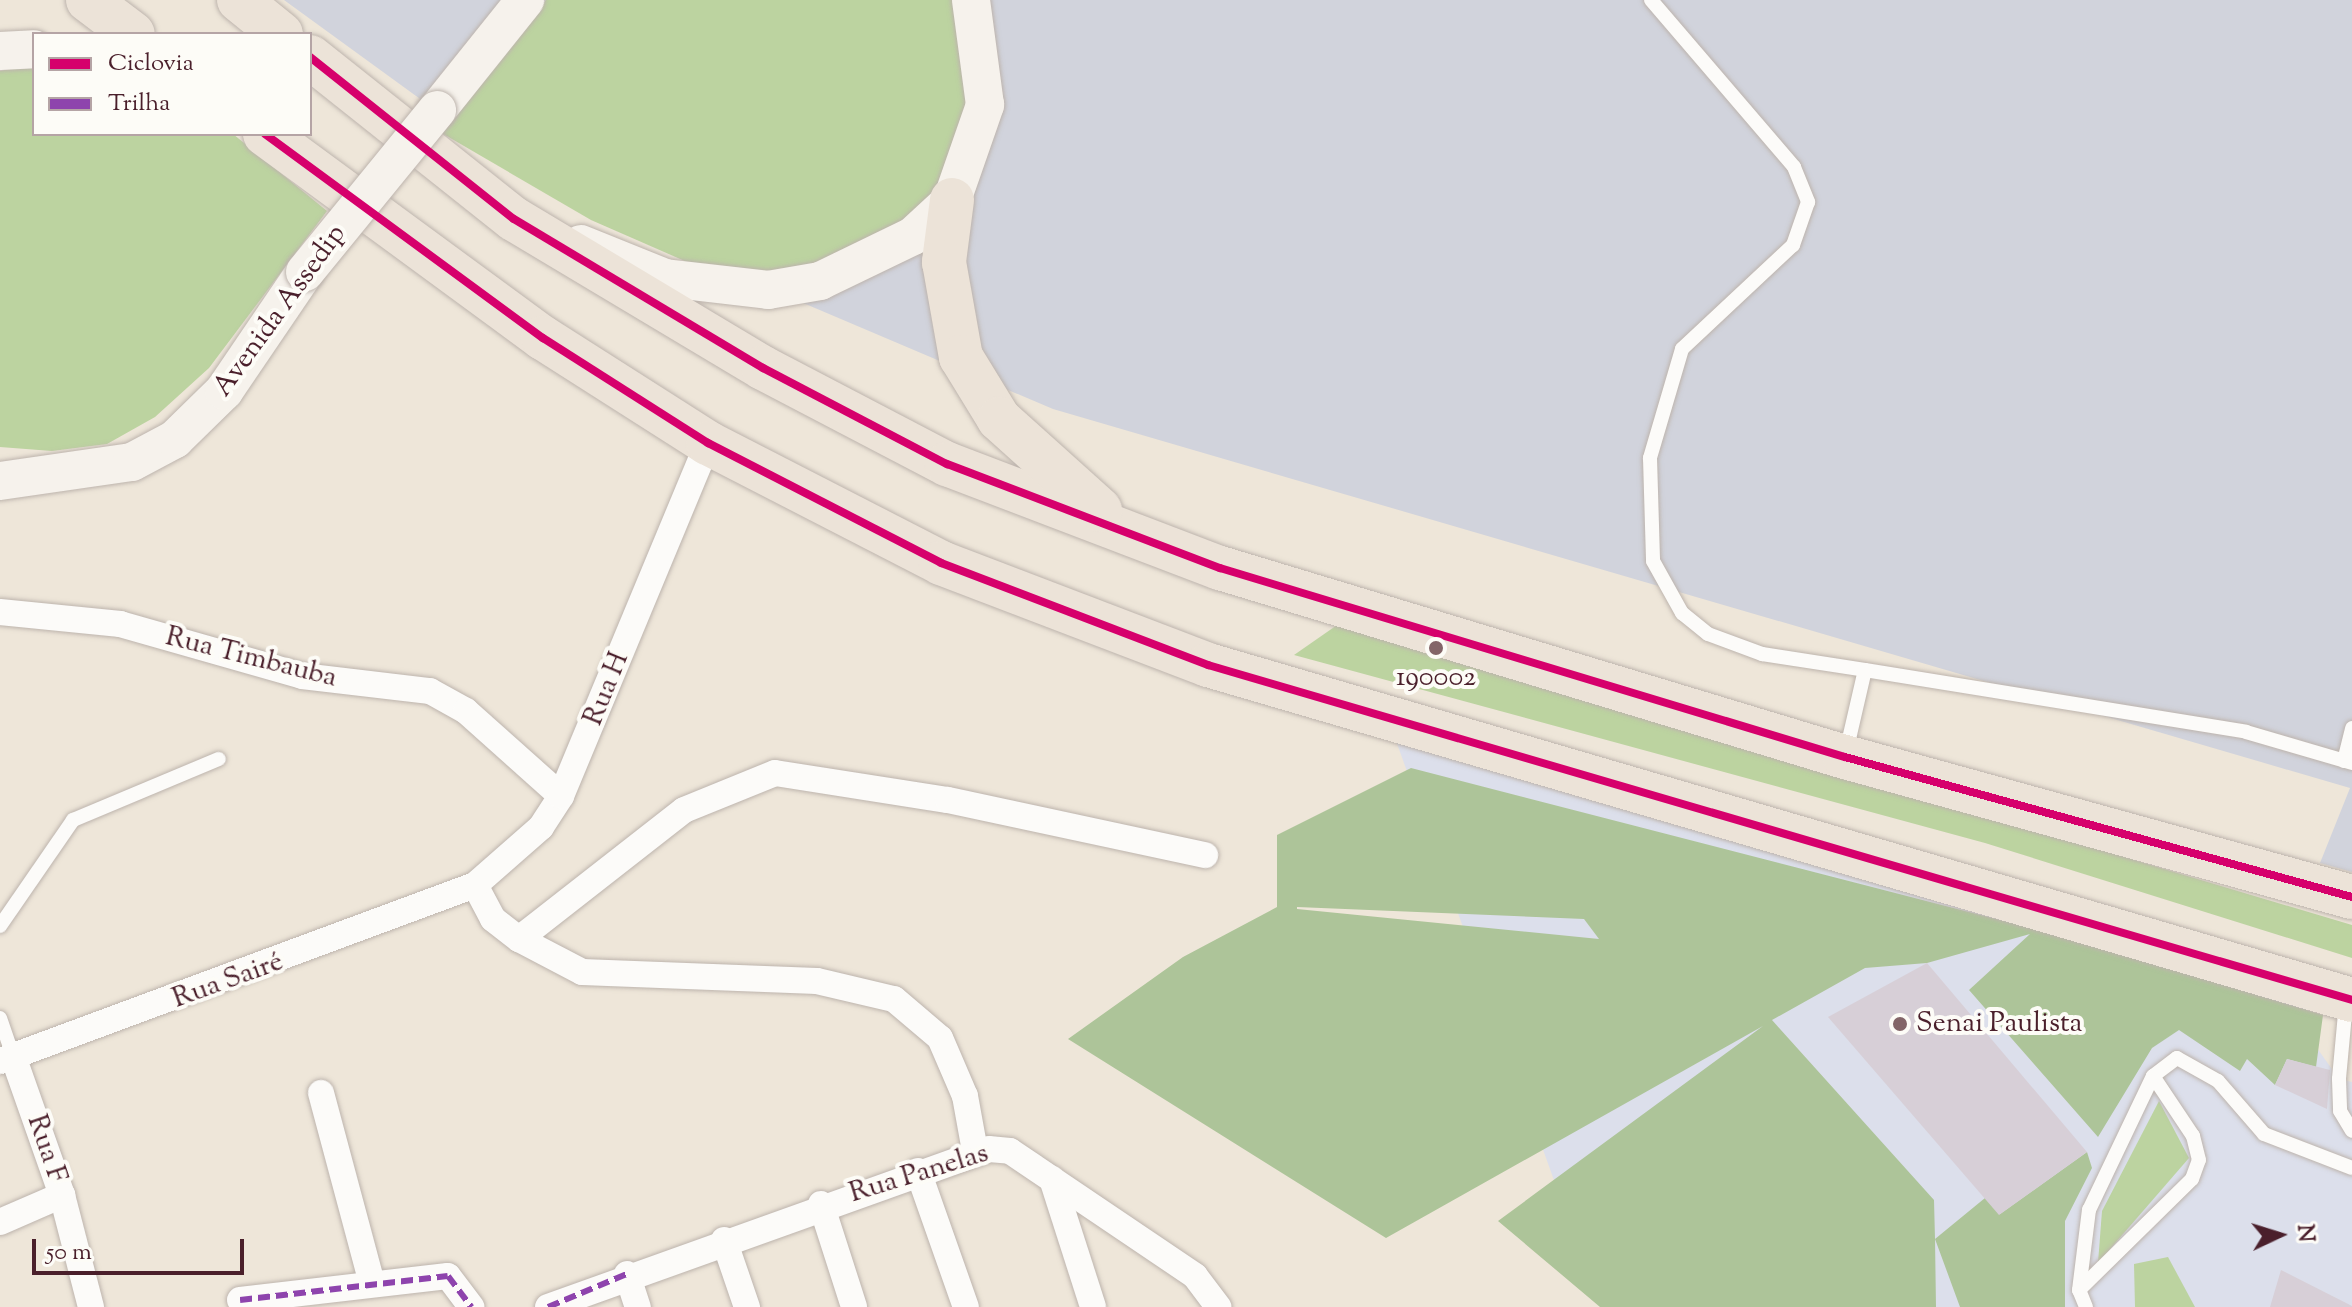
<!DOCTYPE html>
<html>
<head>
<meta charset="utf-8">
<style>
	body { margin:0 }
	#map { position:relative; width:2352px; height:1307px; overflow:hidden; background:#eee6d9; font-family:"Sorts Mill Goudy",serif }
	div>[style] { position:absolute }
	.built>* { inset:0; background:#dcdfeb }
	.industrial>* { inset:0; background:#d1d3dc }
	.green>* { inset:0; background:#bcd3a0 }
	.forest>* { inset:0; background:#adc499 }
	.building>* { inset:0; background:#d7cfd7 }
	.roads { filter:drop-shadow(0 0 2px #bdb4ad) drop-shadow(0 0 2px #bdb4ad) }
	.lane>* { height:14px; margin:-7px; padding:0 7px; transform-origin:7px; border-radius:7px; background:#fcfbf9 }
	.street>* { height:26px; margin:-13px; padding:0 13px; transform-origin:13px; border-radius:13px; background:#fcfbf9 }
	.secondary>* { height:38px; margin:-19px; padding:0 19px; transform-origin:19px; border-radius:19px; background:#f6f2ec }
	.highway>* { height:44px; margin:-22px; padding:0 22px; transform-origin:22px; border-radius:22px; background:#ece3d8 }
	.bridges { filter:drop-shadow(0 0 2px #bdb4ad) drop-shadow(0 0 2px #bdb4ad) }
	.secondary-bridge>* { height:38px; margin:-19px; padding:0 19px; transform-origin:19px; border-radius:19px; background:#f6f2ec }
	.quiet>* { height:6px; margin-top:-3px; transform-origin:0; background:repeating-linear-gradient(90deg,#8e44ad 0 12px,transparent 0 18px) }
	.cycleway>* { height:8px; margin:-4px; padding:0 4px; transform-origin:4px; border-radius:4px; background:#d6006c }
	.dots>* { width:22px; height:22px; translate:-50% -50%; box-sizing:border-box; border:4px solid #fdfcf7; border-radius:50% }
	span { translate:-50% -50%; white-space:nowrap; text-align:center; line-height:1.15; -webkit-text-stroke:8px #fdfcf7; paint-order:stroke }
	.street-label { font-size:28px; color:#4a1f2b }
	.poi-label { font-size:28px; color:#4a1f2b }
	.left { translate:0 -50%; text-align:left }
	.legend { position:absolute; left:32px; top:32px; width:280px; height:104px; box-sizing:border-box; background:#fdfcf7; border:2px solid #b5a4a5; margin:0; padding:10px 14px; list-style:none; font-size:24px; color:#4a1f2b }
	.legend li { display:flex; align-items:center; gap:16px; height:40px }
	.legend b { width:40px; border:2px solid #b5a4a5 }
	.north { position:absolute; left:2240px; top:1195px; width:80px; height:80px; -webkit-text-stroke:6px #fdfcf7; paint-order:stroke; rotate:86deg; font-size:22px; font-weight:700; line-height:32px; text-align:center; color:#4a1f2b }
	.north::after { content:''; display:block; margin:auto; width:28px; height:36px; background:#4a1f2b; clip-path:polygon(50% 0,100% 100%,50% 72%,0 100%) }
	.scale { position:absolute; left:32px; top:1239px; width:212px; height:36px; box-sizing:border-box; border:4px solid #4a1f2b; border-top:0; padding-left:10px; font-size:24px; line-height:28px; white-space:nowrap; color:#4a1f2b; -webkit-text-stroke:6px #fdfcf7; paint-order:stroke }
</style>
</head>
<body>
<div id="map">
	<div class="built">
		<i style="clip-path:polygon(1395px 738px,2312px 1001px,2297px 1020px,2339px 1079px,2352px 1082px,2352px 1307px,1640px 1307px,1578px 1247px)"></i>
	</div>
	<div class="industrial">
		<i style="clip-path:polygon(284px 0,2352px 0,2352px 872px,2320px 863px,2350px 788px,1053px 409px,558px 199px)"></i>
	</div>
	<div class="green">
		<i style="clip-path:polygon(546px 0,963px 0,969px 155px,909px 222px,774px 281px,719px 276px,591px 220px,433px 128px)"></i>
		<i style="clip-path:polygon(34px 64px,34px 134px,233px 134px,327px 211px,209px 368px,155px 417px,107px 444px,52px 451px,0 447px,0 71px)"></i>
		<i style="clip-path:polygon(1340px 623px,2352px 925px,2352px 958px,1985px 843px,1294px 655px)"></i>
		<i style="clip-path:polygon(2159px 1101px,2189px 1158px,2098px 1263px,2102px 1211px)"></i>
		<i style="clip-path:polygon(2168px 1257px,2195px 1307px,2135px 1307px,2134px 1264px)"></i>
	</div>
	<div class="forest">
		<i style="clip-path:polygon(evenodd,1411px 768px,2066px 937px,2323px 1015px,2316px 1067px,2287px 1059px,2275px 1085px,2247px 1059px,2240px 1071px,2179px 1030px,2152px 1048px,2098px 1137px,1969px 990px,2030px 934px,1927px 963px,1865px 968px,1772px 1020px,1934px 1200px,1935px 1239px,1985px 1198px,2000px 1214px,2087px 1152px,2092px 1168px,2065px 1221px,2065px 1307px,1960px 1307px,1935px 1239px,1936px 1307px,1600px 1307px,1498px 1221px,1763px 1026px,1386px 1238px,1068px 1039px,1183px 957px,1277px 907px,1277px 835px,1411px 768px,1297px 907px,1584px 919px,1599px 939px,1297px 909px,1297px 907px)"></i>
	</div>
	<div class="building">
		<i style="clip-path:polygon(1927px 963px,2087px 1152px,1999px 1215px,1828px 1017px)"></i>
		<i style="clip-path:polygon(2287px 1059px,2330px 1070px,2327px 1109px,2275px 1085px)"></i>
		<i style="clip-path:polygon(2281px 1270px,2352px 1306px,2352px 1307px,2270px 1307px)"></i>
	</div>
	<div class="roads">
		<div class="lane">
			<i style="left:1651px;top:0;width:220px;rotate:49.4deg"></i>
			<i style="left:1794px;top:167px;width:38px;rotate:68deg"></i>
			<i style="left:1808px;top:202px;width:46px;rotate:109.2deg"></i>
			<i style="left:1793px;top:245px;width:152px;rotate:136.9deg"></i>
			<i style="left:1682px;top:349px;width:114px;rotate:106.4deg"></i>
			<i style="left:1650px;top:458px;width:103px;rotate:88.3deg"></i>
			<i style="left:1653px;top:561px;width:60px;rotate:60.9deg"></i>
			<i style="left:1682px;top:613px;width:33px;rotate:39deg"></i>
			<i style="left:1708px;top:634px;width:58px;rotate:20.3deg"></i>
			<i style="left:1762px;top:654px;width:104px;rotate:8.8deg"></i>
			<i style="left:1846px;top:752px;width:84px;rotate:-77deg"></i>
			<i style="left:1865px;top:670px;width:386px;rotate:9.2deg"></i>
			<i style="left:2246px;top:732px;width:110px;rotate:16.3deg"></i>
			<i style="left:2344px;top:761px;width:34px;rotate:-76deg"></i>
			<i style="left:0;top:926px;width:129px;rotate:-55.4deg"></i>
			<i style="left:73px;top:820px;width:158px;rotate:-22.7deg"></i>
			<i style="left:2346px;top:1003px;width:76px;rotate:95.3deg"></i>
			<i style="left:2339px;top:1079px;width:32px;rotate:88deg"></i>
			<i style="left:2340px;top:1111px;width:23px;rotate:59deg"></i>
			<i style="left:0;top:1018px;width:40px;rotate:71.1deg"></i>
			<i style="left:2079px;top:1290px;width:158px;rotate:-44.5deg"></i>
			<i style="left:2192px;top:1179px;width:20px;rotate:-70deg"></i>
			<i style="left:2199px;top:1160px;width:25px;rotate:-104deg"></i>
			<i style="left:2193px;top:1136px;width:72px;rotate:-123.7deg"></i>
			<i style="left:2086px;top:1307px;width:18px;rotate:-112deg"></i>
			<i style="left:2079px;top:1290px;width:81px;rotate:-82.9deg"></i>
			<i style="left:2089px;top:1210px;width:148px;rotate:-64.5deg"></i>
			<i style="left:2153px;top:1076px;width:30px;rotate:-37deg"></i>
			<i style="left:2177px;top:1058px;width:47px;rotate:29.3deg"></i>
			<i style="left:2218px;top:1081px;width:70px;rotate:49deg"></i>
			<i style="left:2264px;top:1134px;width:94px;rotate:21.1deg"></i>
		</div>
		<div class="street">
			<i style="left:0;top:612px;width:121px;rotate:5.7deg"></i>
			<i style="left:120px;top:624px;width:189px;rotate:15.9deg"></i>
			<i style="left:302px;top:676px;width:129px;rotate:6.7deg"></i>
			<i style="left:430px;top:691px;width:41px;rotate:29.1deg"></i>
			<i style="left:466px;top:711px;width:127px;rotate:41.8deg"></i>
			<i style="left:475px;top:885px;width:38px;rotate:62deg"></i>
			<i style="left:493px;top:919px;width:33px;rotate:38deg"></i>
			<i style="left:519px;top:939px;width:209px;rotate:-38deg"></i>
			<i style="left:684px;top:810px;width:98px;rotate:-22.1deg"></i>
			<i style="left:775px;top:773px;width:175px;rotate:8.9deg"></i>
			<i style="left:948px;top:800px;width:263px;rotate:12.1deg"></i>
			<i style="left:519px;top:939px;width:71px;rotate:27.6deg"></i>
			<i style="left:582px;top:972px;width:235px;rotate:2.2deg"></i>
			<i style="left:817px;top:981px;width:79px;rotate:13.2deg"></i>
			<i style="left:894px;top:999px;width:60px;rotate:40.3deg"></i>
			<i style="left:940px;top:1038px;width:63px;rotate:66.7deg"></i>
			<i style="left:965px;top:1096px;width:56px;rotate:79.7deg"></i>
			<i style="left:13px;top:1056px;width:147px;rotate:70.6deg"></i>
			<i style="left:62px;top:1195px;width:116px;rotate:75.5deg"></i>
			<i style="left:0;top:1061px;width:507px;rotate:-20.33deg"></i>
			<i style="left:475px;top:885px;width:88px;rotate:-41.3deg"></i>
			<i style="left:541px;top:827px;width:37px;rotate:-57deg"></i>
			<i style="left:561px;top:796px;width:382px;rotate:-67.4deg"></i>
			<i style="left:321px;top:1093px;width:197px;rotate:75deg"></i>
			<i style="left:918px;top:1171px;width:144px;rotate:70.6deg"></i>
			<i style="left:1052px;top:1179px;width:134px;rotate:72.2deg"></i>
			<i style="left:821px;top:1204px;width:108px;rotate:72.2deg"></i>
			<i style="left:0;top:1222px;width:68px;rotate:-23.5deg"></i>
			<i style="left:724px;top:1240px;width:71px;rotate:71.1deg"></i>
			<i style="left:627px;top:1274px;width:35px;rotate:72deg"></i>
			<i style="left:240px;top:1300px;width:209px;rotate:-6.6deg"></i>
			<i style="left:448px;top:1276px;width:39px;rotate:53deg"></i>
			<i style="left:548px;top:1307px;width:468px;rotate:-19.7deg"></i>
			<i style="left:989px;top:1149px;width:21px;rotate:5deg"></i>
			<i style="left:1010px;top:1151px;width:223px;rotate:34deg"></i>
			<i style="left:1195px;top:1276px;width:39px;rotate:53deg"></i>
		</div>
		<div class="secondary">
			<i style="left:0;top:51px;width:34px;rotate:-3deg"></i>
			<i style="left:437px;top:110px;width:141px;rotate:-51.3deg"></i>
			<i style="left:581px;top:244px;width:91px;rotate:22deg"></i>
			<i style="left:665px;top:278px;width:104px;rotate:6.6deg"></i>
			<i style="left:768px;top:290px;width:53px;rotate:-9.8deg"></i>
			<i style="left:820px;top:281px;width:103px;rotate:-25.8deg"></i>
			<i style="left:913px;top:236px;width:53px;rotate:-42.7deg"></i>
			<i style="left:952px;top:200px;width:101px;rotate:-70.8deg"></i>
			<i style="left:985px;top:105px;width:106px;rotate:-97.6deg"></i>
			<i style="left:0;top:481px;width:133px;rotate:-8.2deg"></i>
			<i style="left:132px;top:462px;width:49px;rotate:-28.1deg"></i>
			<i style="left:175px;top:439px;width:69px;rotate:-44.4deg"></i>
			<i style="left:224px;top:391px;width:144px;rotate:-55.8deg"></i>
		</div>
		<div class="highway">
			<i style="left:88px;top:0;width:56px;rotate:37.1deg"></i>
			<i style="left:239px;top:0;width:54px;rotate:39deg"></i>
			<i style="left:310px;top:57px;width:260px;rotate:38.5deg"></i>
			<i style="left:514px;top:219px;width:290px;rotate:30.9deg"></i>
			<i style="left:763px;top:368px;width:208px;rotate:27.6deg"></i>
			<i style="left:947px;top:464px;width:292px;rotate:20.9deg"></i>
			<i style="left:1220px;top:568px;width:653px;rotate:16.83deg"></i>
			<i style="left:1845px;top:757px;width:526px;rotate:15.44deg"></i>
			<i style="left:265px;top:134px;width:345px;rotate:36.3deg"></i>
			<i style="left:543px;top:338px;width:196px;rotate:32.5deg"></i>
			<i style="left:708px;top:443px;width:262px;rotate:27.2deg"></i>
			<i style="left:941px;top:563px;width:286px;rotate:20.9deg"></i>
			<i style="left:1208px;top:665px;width:1192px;rotate:16.32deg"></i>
			<i style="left:952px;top:200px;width:63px;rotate:97.4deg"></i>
			<i style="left:944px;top:262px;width:97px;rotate:79.9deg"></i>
			<i style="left:961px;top:357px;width:73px;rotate:58.5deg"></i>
			<i style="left:999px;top:419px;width:136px;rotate:42deg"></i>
		</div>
	</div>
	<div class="bridges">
		<div class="secondary-bridge">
			<i style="left:305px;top:272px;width:209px;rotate:-50.8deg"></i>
		</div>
	</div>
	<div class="quiet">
		<i style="left:240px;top:1300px;width:209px;rotate:-6.6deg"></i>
		<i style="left:448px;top:1276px;width:39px;rotate:53deg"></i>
		<i style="left:548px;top:1307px;width:86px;rotate:-22.7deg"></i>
	</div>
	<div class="cycleway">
		<i style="left:310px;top:57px;width:260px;rotate:38.5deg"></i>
		<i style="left:514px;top:219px;width:290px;rotate:30.9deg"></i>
		<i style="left:763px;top:368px;width:208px;rotate:27.6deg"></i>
		<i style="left:947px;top:464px;width:292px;rotate:20.9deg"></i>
		<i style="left:1220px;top:568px;width:653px;rotate:16.83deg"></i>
		<i style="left:1845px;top:757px;width:526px;rotate:15.44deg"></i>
		<i style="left:265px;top:134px;width:345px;rotate:36.3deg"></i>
		<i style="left:543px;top:338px;width:196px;rotate:32.5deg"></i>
		<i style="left:708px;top:443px;width:262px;rotate:27.2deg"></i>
		<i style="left:941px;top:563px;width:286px;rotate:20.9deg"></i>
		<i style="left:1208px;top:665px;width:1192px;rotate:16.32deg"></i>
	</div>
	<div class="dots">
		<i style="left:1436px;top:648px;background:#836568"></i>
		<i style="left:1900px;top:1024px;background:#836568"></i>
	</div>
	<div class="street-label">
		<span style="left:280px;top:311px;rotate:-54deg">Avenida Assedip</span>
		<span style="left:251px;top:658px;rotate:14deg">Rua Timbauba</span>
		<span style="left:607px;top:689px;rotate:-68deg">Rua H</span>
		<span style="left:228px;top:981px;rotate:-20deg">Rua Sairé</span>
		<span style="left:46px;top:1149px;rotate:71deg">Rua F</span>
		<span style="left:919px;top:1174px;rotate:-17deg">Rua Panelas</span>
	</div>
	<div class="poi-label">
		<span style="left:1436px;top:678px">190002</span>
		<span class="left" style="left:1916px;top:1024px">Senai Paulista</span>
	</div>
	<ul class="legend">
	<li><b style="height:10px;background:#d6006c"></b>Ciclovia</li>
	<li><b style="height:10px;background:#8e44ad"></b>Trilha</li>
	</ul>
	<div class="north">N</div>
	<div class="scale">50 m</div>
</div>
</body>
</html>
